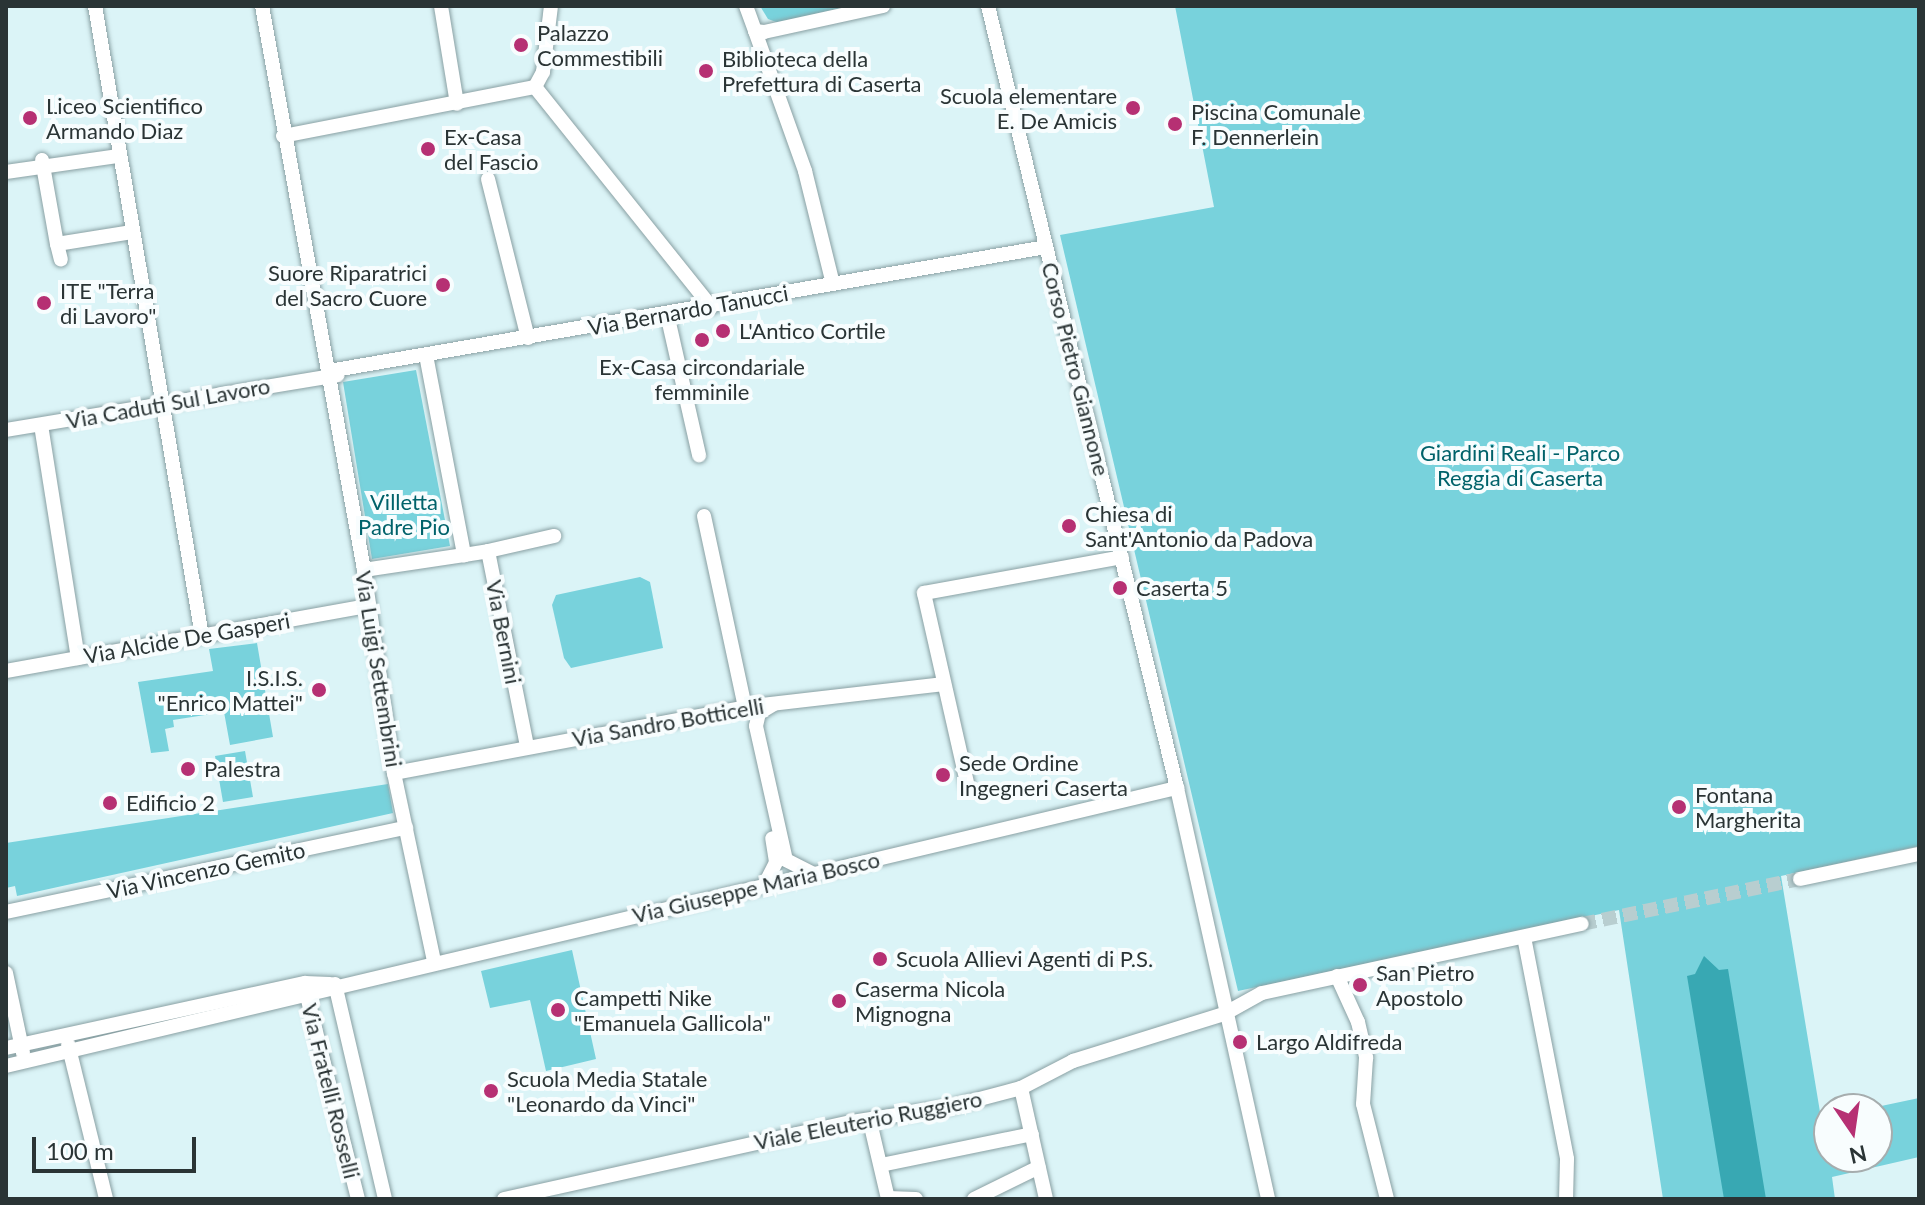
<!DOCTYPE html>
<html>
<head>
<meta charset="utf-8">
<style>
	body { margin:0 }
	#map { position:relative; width:1925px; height:1205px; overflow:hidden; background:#dbf4f7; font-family:Lato,sans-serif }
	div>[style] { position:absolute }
	.green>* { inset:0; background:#78d2dc }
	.water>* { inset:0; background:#38a8b3 }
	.minor-tunnel>* { height:14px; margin-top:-7px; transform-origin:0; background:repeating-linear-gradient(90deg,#b8ced0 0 14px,transparent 0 21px) }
	.roads { filter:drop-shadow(0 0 2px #89a0a3) drop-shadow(0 0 2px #89a0a3) }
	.minor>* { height:14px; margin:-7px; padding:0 7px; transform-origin:7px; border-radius:7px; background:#fff }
	.dots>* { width:22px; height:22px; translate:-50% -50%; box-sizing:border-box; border:4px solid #f8fdfe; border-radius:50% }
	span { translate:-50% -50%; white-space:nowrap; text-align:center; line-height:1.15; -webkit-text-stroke:8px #f8fdfe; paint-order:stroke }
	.poi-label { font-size:22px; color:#2a3435 }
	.left { translate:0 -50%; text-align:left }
	.right { translate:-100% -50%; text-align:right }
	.street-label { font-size:22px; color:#2a3435 }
	.park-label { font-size:22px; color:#00626a }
	.frame { position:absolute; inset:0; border:8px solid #2a3435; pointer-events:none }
	.north { position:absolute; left:1813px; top:1093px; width:80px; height:80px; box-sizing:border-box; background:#f8fdfe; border:2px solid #a6adae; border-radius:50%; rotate:167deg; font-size:22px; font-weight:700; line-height:32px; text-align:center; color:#2a3435 }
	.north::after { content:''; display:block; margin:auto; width:28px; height:36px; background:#b63073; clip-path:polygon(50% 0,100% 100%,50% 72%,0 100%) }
	.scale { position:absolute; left:32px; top:1137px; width:164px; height:36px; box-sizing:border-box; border:4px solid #2a3435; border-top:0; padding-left:10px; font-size:24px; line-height:28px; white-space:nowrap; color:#2a3435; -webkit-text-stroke:6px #f8fdfe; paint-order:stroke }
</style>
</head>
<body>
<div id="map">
	<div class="green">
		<i style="clip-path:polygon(760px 6px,850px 6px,779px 23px,768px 19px)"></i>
		<i style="clip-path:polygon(1175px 6px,1919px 6px,1919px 846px,1781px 876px,1821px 1118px,1829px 1117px,1829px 1157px,1877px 1157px,1877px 1109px,1867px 1109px,1919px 1098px,1919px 1157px,1832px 1177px,1835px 1199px,1663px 1199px,1619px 910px,1238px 991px,1060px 235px,1214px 207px)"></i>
		<i style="clip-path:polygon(416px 370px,450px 546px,372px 559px,343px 382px)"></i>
		<i style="clip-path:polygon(640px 577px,650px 582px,663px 648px,571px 668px,564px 658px,552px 605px,556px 595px)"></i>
		<i style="clip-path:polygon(257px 643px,273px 737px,230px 745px,224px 712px,173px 720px,174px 727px,165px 729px,169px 751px,151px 753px,138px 682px,213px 671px,209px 649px)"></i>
		<i style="clip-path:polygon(245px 751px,253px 797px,223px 802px,215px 756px)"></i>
		<i style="clip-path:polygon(388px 784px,393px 813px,17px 896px,15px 886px,6px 888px,6px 843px)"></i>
		<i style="clip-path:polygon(572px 950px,596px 1059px,546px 1071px,530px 1000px,490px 1008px,481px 971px)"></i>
	</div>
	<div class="water">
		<i style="clip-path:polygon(1704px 956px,1719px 970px,1728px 969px,1766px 1199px,1724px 1199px,1687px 976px,1695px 974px)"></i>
	</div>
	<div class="minor-tunnel">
		<i style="left:1582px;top:924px;width:223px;rotate:-11.7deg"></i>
	</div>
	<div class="roads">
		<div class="minor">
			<i style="left:95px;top:6px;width:639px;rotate:80.36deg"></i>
			<i style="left:262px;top:6px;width:573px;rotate:79.75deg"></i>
			<i style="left:364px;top:570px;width:205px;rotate:81.6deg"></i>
			<i style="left:394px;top:773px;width:192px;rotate:78deg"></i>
			<i style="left:441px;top:6px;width:99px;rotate:80.7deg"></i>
			<i style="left:746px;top:6px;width:27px;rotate:70deg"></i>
			<i style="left:755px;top:31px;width:9px;rotate:6deg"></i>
			<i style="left:764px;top:32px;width:122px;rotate:-12.3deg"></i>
			<i style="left:988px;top:6px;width:805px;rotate:76.41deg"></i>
			<i style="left:1177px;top:788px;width:421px;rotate:77.5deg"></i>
			<i style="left:755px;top:31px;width:149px;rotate:70.3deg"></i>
			<i style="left:805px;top:171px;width:116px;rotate:76.1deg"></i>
			<i style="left:535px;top:87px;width:282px;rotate:51.3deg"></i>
			<i style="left:283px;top:136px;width:257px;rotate:-11deg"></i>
			<i style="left:535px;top:87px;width:17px;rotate:-62deg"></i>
			<i style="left:543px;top:72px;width:66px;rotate:-83.1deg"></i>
			<i style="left:42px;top:160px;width:85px;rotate:79.9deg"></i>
			<i style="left:57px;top:244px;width:76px;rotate:-9.1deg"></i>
			<i style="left:6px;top:172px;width:114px;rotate:-8.1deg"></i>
			<i style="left:488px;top:179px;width:164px;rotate:75.9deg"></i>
			<i style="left:57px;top:244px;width:16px;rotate:76deg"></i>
			<i style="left:667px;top:314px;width:145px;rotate:77.2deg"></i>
			<i style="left:426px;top:355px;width:204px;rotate:79.2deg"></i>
			<i style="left:464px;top:555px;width:24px;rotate:-9deg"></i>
			<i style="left:488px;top:551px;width:200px;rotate:78.7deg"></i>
			<i style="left:329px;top:371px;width:728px;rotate:-9.81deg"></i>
			<i style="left:41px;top:425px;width:236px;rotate:81deg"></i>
			<i style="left:6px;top:430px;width:336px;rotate:-9.4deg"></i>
			<i style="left:704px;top:516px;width:195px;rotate:77.9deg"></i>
			<i style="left:488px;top:551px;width:68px;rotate:-12.8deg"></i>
			<i style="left:364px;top:570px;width:101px;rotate:-8.5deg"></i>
			<i style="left:6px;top:671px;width:369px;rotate:-10.2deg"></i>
			<i style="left:774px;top:704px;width:17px;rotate:149deg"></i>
			<i style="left:759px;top:713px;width:13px;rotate:103deg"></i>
			<i style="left:756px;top:726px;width:137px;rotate:77.4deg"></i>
			<i style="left:786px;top:860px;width:31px;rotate:27deg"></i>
			<i style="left:394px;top:773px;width:357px;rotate:-10.6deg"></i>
			<i style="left:745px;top:707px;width:200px;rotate:-6.6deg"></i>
			<i style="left:968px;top:787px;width:199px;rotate:-102.8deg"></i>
			<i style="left:924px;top:593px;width:201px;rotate:-10.3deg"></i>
			<i style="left:1800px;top:879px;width:122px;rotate:-11.9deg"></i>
			<i style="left:764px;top:886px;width:27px;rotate:-63deg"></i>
			<i style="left:776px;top:862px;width:24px;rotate:-99deg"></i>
			<i style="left:6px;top:912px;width:409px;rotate:-11.9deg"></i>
			<i style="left:1524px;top:937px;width:226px;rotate:79deg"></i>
			<i style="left:1567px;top:1159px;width:40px;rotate:91.4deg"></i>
			<i style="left:6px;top:973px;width:82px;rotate:78deg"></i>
			<i style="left:1337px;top:976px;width:51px;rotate:65.5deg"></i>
			<i style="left:1358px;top:1022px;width:37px;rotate:77deg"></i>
			<i style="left:1366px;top:1058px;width:46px;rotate:93.7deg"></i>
			<i style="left:1363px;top:1104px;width:98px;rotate:75.8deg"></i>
			<i style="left:335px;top:984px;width:221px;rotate:76.9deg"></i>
			<i style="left:306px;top:992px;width:213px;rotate:75.9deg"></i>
			<i style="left:68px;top:1044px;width:160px;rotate:76.2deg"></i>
			<i style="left:6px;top:1048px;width:306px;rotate:-12.3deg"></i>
			<i style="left:305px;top:983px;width:25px;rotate:2deg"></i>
			<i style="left:6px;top:1066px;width:1204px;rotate:-13.36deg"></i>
			<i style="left:1021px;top:1088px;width:114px;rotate:77.3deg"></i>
			<i style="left:870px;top:1122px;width:79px;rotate:76.8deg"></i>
			<i style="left:881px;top:1165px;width:154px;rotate:-11.6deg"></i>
			<i style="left:888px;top:1198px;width:28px;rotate:2deg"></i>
			<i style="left:504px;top:1199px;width:356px;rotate:-12.5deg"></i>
			<i style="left:852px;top:1122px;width:102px;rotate:-9deg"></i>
			<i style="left:953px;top:1106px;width:70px;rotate:-14.8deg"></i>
			<i style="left:1021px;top:1088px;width:59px;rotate:-27.4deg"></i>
			<i style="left:1073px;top:1061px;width:158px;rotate:-17.3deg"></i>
			<i style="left:1224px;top:1014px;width:43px;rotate:-28.9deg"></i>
			<i style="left:1262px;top:993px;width:327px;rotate:-12.2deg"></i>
			<i style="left:974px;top:1199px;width:72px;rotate:-26.2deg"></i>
		</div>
	</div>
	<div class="dots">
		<i style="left:521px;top:45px;background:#b63073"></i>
		<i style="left:706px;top:71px;background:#b63073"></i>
		<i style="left:1133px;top:108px;background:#b63073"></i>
		<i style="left:30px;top:118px;background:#b63073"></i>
		<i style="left:1175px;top:124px;background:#b63073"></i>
		<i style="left:428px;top:149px;background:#b63073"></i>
		<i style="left:443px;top:285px;background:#b63073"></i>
		<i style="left:44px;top:303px;background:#b63073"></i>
		<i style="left:723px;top:331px;background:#b63073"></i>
		<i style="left:702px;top:340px;background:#b63073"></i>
		<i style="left:1069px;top:526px;background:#b63073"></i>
		<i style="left:1120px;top:588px;background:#b63073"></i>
		<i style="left:319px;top:690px;background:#b63073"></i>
		<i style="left:188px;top:769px;background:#b63073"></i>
		<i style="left:943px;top:775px;background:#b63073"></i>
		<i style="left:110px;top:803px;background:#b63073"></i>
		<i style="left:1679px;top:807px;background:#b63073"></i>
		<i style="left:880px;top:959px;background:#b63073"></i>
		<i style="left:1360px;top:985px;background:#b63073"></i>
		<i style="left:839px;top:1001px;background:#b63073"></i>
		<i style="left:558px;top:1010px;background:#b63073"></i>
		<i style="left:1240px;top:1042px;background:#b63073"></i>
		<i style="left:491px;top:1091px;background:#b63073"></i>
	</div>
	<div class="poi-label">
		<span class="left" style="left:537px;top:45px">Palazzo<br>Commestibili</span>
		<span class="left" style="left:722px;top:71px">Biblioteca della<br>Prefettura di Caserta</span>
		<span class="right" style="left:1117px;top:108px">Scuola elementare<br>E. De Amicis</span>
		<span class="left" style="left:46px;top:118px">Liceo Scientifico<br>Armando Diaz</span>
		<span class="left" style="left:1191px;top:124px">Piscina Comunale<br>F. Dennerlein</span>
		<span class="left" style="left:444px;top:149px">Ex-Casa<br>del Fascio</span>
		<span class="right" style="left:427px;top:285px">Suore Riparatrici<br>del Sacro Cuore</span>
		<span class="left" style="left:60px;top:303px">ITE "Terra<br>di Lavoro"</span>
		<span class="left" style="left:739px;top:331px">L'Antico Cortile</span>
		<span style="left:702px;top:379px">Ex-Casa circondariale<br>femminile</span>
		<span class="left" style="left:1085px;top:526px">Chiesa di<br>Sant'Antonio da Padova</span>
		<span class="left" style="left:1136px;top:588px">Caserta 5</span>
		<span class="right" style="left:303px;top:690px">I.S.I.S.<br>"Enrico Mattei"</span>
		<span class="left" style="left:959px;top:775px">Sede Ordine<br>Ingegneri Caserta</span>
		<span class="left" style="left:204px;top:769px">Palestra</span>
		<span class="left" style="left:1695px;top:807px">Fontana<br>Margherita</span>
		<span class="left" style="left:126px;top:803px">Edificio 2</span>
		<span class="left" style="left:896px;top:959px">Scuola Allievi Agenti di P.S.</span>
		<span class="left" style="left:1376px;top:985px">San Pietro<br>Apostolo</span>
		<span class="left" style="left:855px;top:1001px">Caserma Nicola<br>Mignogna</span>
		<span class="left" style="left:574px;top:1010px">Campetti Nike<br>"Emanuela Gallicola"</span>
		<span class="left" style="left:1256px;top:1042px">Largo Aldifreda</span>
		<span class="left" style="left:507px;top:1091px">Scuola Media Statale<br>"Leonardo da Vinci"</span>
	</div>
	<div class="street-label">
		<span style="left:688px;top:310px;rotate:-10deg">Via Bernardo Tanucci</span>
		<span style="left:1076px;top:369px;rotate:76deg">Corso Pietro Giannone</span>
		<span style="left:168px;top:403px;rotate:-10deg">Via Caduti Sul Lavoro</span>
		<span style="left:504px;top:632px;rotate:79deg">Via Bernini</span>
		<span style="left:187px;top:638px;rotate:-10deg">Via Alcide De Gasperi</span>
		<span style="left:379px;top:669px;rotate:81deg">Via Luigi Settembrini</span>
		<span style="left:668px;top:722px;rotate:-10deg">Via Sandro Botticelli</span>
		<span style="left:206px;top:870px;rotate:-12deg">Via Vincenzo Gemito</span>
		<span style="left:756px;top:887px;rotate:-13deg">Via Giuseppe Maria Bosco</span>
		<span style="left:331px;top:1091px;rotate:76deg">Via Fratelli Rosselli</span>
		<span style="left:868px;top:1120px;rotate:-11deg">Viale Eleuterio Ruggiero</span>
	</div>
	<div class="park-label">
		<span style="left:1520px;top:465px">Giardini Reali - Parco<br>Reggia di Caserta</span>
		<span style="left:404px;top:514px">Villetta<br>Padre Pio</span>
	</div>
	<div class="frame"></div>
	<div class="north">N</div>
	<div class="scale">100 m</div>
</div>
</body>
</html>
